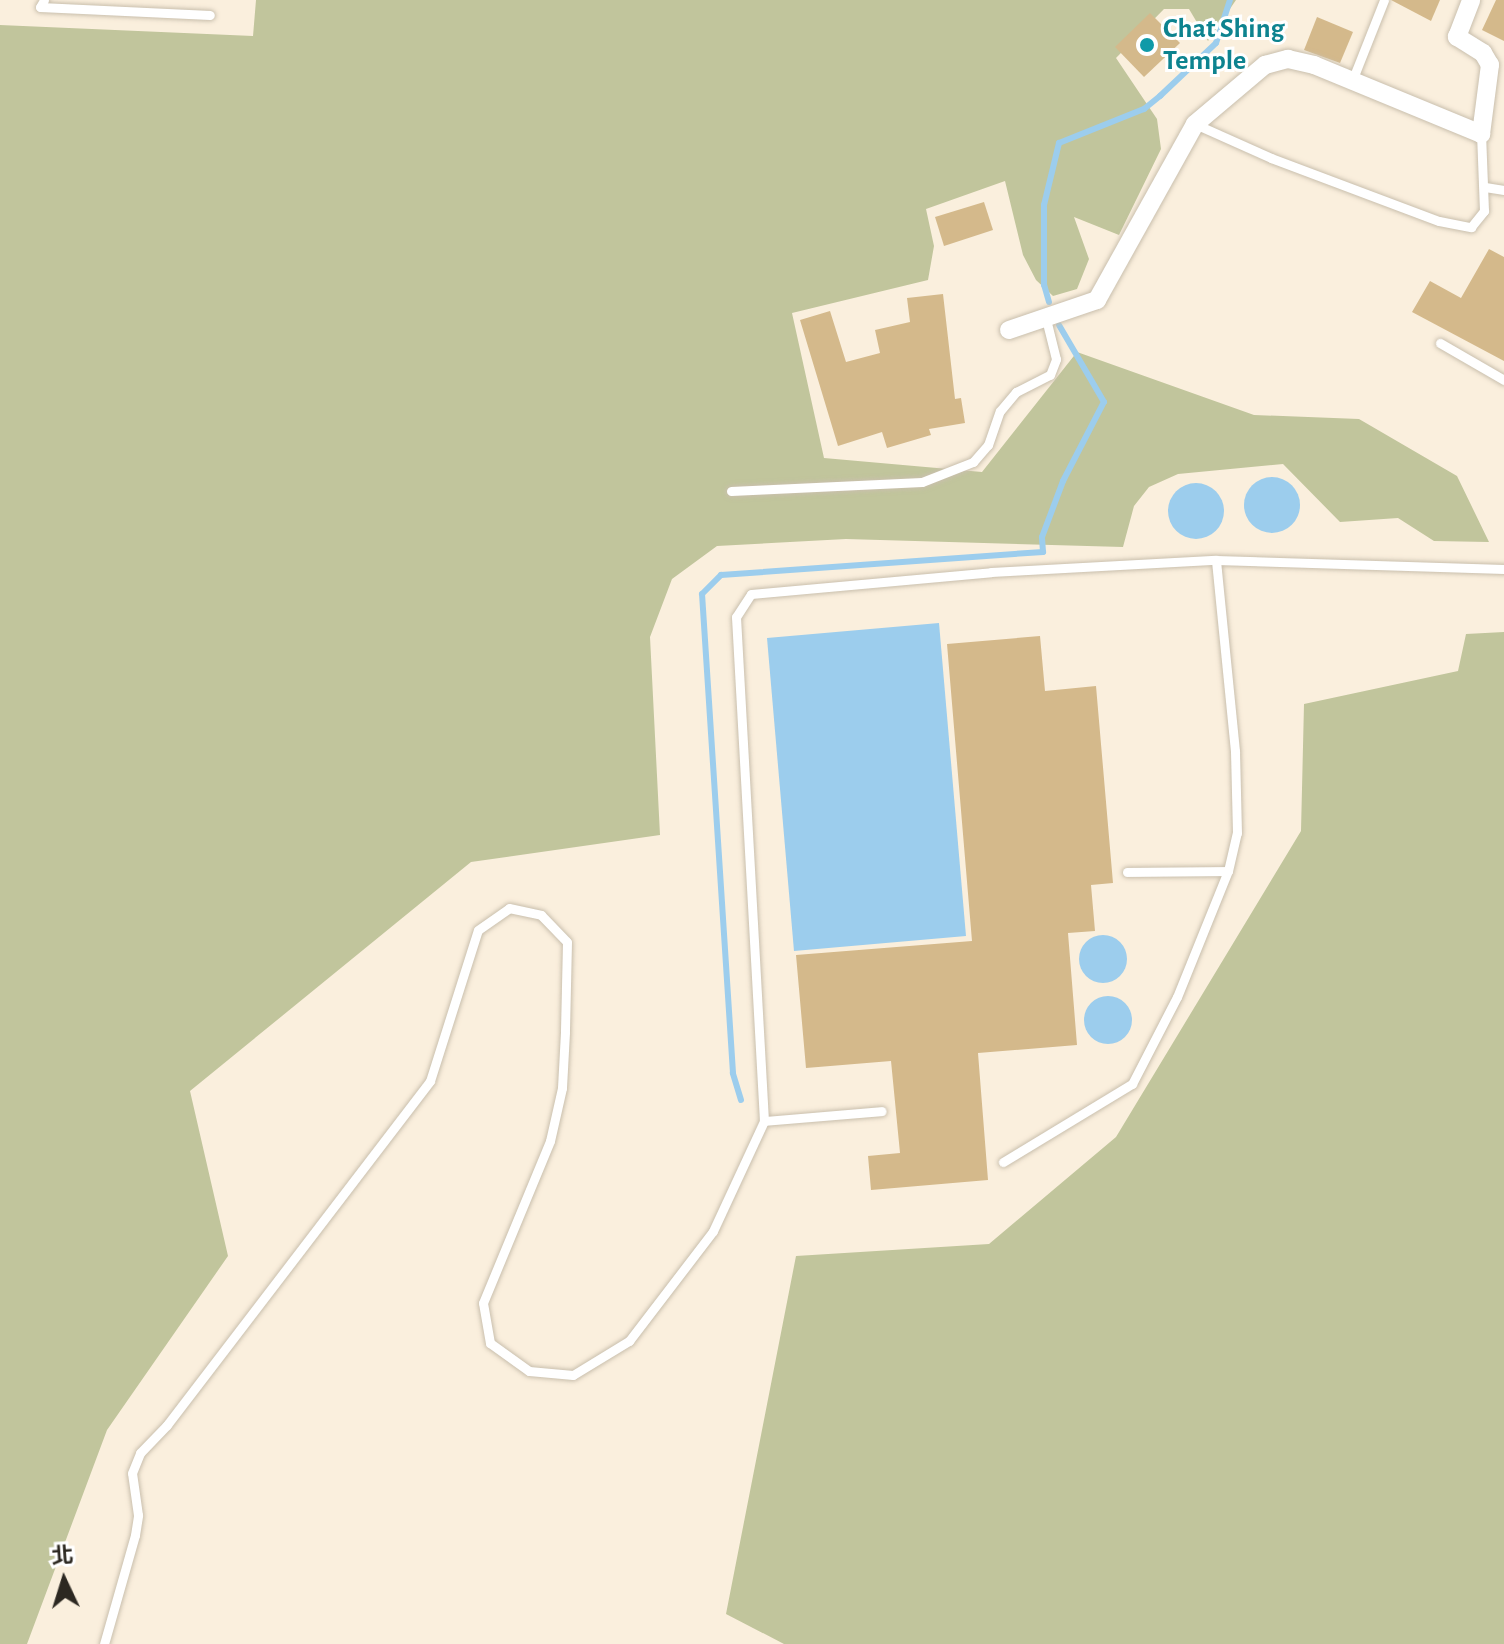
<!DOCTYPE html>
<html>
<head>
<meta charset="utf-8">
<style>
	body { margin:0 }
	#map { position:relative; width:1504px; height:1644px; overflow:hidden; background:#faefdd; font-family:"Alegreya Sans","Noto Sans TC",sans-serif }
	div>[style] { position:absolute }
	.green>* { inset:0; background:#c1c59c }
	.water>* { inset:0; background:#9ccded }
	.round { border-radius:50% }
	.stream>* { height:6px; margin:-3px; padding:0 3px; transform-origin:3px; border-radius:3px; background:#9ccded }
	.building>* { inset:0; background:#d4b98b }
	.roads { filter:drop-shadow(0 0 2px #c9bfad) drop-shadow(0 0 2px #c9bfad) }
	.service>* { height:9px; margin:-4.5px; padding:0 4.5px; transform-origin:4.5px; border-radius:4.5px; background:#fff }
	.minor>* { height:18px; margin:-9px; padding:0 9px; transform-origin:9px; border-radius:9px; background:#fff }
	.dots>* { width:22px; height:22px; translate:-50% -50%; box-sizing:border-box; border:4px solid #fff; border-radius:50% }
	span { translate:-50% -50%; white-space:nowrap; text-align:center; line-height:1.15; -webkit-text-stroke:6px #fff; paint-order:stroke }
	.culture-label { font-size:28px; color:#0d838f; font-weight:700 }
	.left { translate:0 -50%; text-align:left }
	.north { position:absolute; left:24px; top:1540px; width:80px; height:80px; -webkit-text-stroke:6px #fff; paint-order:stroke; rotate:356deg; font-size:22px; font-weight:700; line-height:32px; text-align:center; color:#2c2821 }
	.north::after { content:''; display:block; margin:auto; width:28px; height:36px; background:#2c2821; clip-path:polygon(50% 0,100% 100%,50% 72%,0 100%) }
</style>
</head>
<body>
<div id="map">
	<div class="green">
		<i style="clip-path:polygon(256px 0,1236px 0,1208px 41px,1189px 9px,1164px 9px,1116px 58px,1157px 119px,1161px 149px,1119px 235px,1074px 217px,1089px 259px,1077px 289px,1053px 296px,1036px 280px,1023px 255px,1005px 181px,926px 209px,934px 246px,928px 280px,792px 313px,824px 458px,982px 472px,1077px 352px,1254px 415px,1359px 419px,1457px 476px,1489px 542px,1434px 541px,1398px 518px,1340px 522px,1283px 464px,1178px 474px,1149px 487px,1134px 506px,1123px 547px,846px 539px,717px 546px,672px 579px,650px 637px,660px 835px,471px 862px,190px 1091px,228px 1256px,107px 1430px,27px 1644px,0 1644px,0 25px,253px 36px)"></i>
		<i style="clip-path:polygon(1504px 632px,1504px 1644px,784px 1644px,726px 1614px,796px 1256px,989px 1244px,1116px 1137px,1301px 831px,1304px 704px,1458px 671px,1466px 634px)"></i>
	</div>
	<div class="water">
		<i class="round" style="left:1244px;top:477px;width:56px;height:56px"></i>
		<i class="round" style="left:1168px;top:483px;width:56px;height:56px"></i>
		<i style="clip-path:polygon(939px 623px,966px 936px,794px 951px,767px 638px)"></i>
		<i class="round" style="left:1079px;top:935px;width:48px;height:48px"></i>
		<i class="round" style="left:1084px;top:996px;width:48px;height:48px"></i>
	</div>
	<div class="stream">
		<i style="left:1049px;top:302px;width:18px;rotate:-106deg"></i>
		<i style="left:1044px;top:285px;width:80px;rotate:-90deg"></i>
		<i style="left:1044px;top:205px;width:64px;rotate:-76.4deg"></i>
		<i style="left:1059px;top:143px;width:92px;rotate:-21.8deg"></i>
		<i style="left:1144px;top:109px;width:21px;rotate:-39deg"></i>
		<i style="left:1160px;top:96px;width:77px;rotate:-43.4deg"></i>
		<i style="left:1216px;top:43px;width:45px;rotate:-72deg"></i>
		<i style="left:741px;top:1100px;width:28px;rotate:-107deg"></i>
		<i style="left:733px;top:1073px;width:480px;rotate:-93.7deg"></i>
		<i style="left:702px;top:594px;width:27px;rotate:-45deg"></i>
		<i style="left:721px;top:575px;width:323px;rotate:-4.1deg"></i>
		<i style="left:1043px;top:552px;width:15px;rotate:-94deg"></i>
		<i style="left:1042px;top:537px;width:60px;rotate:-69.4deg"></i>
		<i style="left:1063px;top:481px;width:89px;rotate:-62.6deg"></i>
		<i style="left:1104px;top:402px;width:89px;rotate:-120.3deg"></i>
	</div>
	<div class="building">
		<i style="clip-path:polygon(1391px 0,1440px 0,1431px 21px)"></i>
		<i style="clip-path:polygon(1496px 0,1504px 0,1504px 41px,1482px 30px)"></i>
		<i style="clip-path:polygon(1150px 13px,1180px 43px,1144px 77px,1115px 47px)"></i>
		<i style="clip-path:polygon(1317px 17px,1353px 32px,1340px 63px,1304px 50px)"></i>
		<i style="clip-path:polygon(984px 202px,993px 230px,944px 246px,935px 217px)"></i>
		<i style="clip-path:polygon(1489px 249px,1504px 257px,1504px 361px,1412px 312px,1430px 281px,1461px 298px)"></i>
		<i style="clip-path:polygon(943px 294px,955px 399px,961px 398px,965px 423px,929px 429px,931px 435px,887px 448px,882px 432px,838px 446px,800px 320px,830px 311px,846px 362px,880px 353px,875px 330px,910px 322px,907px 298px)"></i>
		<i style="clip-path:polygon(1040px 636px,1045px 691px,1096px 686px,1113px 883px,1091px 885px,1095px 931px,1068px 933px,1077px 1045px,978px 1053px,988px 1180px,871px 1190px,868px 1156px,900px 1153px,891px 1061px,806px 1068px,796px 955px,972px 941px,947px 644px)"></i>
	</div>
	<div class="roads">
		<div class="service">
			<i style="left:44px;top:0;width:8px;rotate:120deg"></i>
			<i style="left:40px;top:7px;width:170px;rotate:2.7deg"></i>
			<i style="left:1352px;top:81px;width:87px;rotate:-68.4deg"></i>
			<i style="left:1195px;top:124px;width:83px;rotate:24.1deg"></i>
			<i style="left:1271px;top:158px;width:179px;rotate:20.6deg"></i>
			<i style="left:1439px;top:221px;width:33px;rotate:11deg"></i>
			<i style="left:1471px;top:227px;width:21px;rotate:-51deg"></i>
			<i style="left:1484px;top:211px;width:77px;rotate:-92.2deg"></i>
			<i style="left:1485px;top:187px;width:19px;rotate:9deg"></i>
			<i style="left:1440px;top:343px;width:74px;rotate:30deg"></i>
			<i style="left:731px;top:491px;width:191px;rotate:-2.7deg"></i>
			<i style="left:922px;top:482px;width:55px;rotate:-21.4deg"></i>
			<i style="left:973px;top:462px;width:23px;rotate:-49deg"></i>
			<i style="left:988px;top:445px;width:36px;rotate:-71deg"></i>
			<i style="left:1000px;top:411px;width:25px;rotate:-50deg"></i>
			<i style="left:1016px;top:392px;width:38px;rotate:-27deg"></i>
			<i style="left:1050px;top:375px;width:17px;rotate:-69deg"></i>
			<i style="left:1056px;top:359px;width:41px;rotate:-104deg"></i>
			<i style="left:1127px;top:872px;width:101px;rotate:-0.6deg"></i>
			<i style="left:764px;top:1121px;width:118px;rotate:-4.8deg"></i>
			<i style="left:1003px;top:1162px;width:151px;rotate:-31.2deg"></i>
			<i style="left:1132px;top:1084px;width:98px;rotate:-62.7deg"></i>
			<i style="left:1177px;top:997px;width:136px;rotate:-68deg"></i>
			<i style="left:1228px;top:871px;width:39px;rotate:-77deg"></i>
			<i style="left:1237px;top:833px;width:82px;rotate:-91.4deg"></i>
			<i style="left:1235px;top:751px;width:192px;rotate:-95.7deg"></i>
			<i style="left:104px;top:1644px;width:113px;rotate:-74.1deg"></i>
			<i style="left:135px;top:1535px;width:20px;rotate:-81deg"></i>
			<i style="left:138px;top:1515px;width:42px;rotate:-98.1deg"></i>
			<i style="left:132px;top:1473px;width:22px;rotate:-68deg"></i>
			<i style="left:140px;top:1453px;width:39px;rotate:-46deg"></i>
			<i style="left:167px;top:1425px;width:433px;rotate:-52.6deg"></i>
			<i style="left:430px;top:1081px;width:158px;rotate:-72.4deg"></i>
			<i style="left:478px;top:930px;width:38px;rotate:-35deg"></i>
			<i style="left:509px;top:908px;width:33px;rotate:12deg"></i>
			<i style="left:541px;top:915px;width:37px;rotate:46deg"></i>
			<i style="left:567px;top:942px;width:90px;rotate:91.3deg"></i>
			<i style="left:565px;top:1032px;width:56px;rotate:93.1deg"></i>
			<i style="left:562px;top:1088px;width:54px;rotate:102.8deg"></i>
			<i style="left:550px;top:1141px;width:175px;rotate:112.5deg"></i>
			<i style="left:483px;top:1303px;width:41px;rotate:80.1deg"></i>
			<i style="left:490px;top:1343px;width:48px;rotate:35.7deg"></i>
			<i style="left:529px;top:1371px;width:44px;rotate:5.2deg"></i>
			<i style="left:573px;top:1375px;width:66px;rotate:-31.3deg"></i>
			<i style="left:629px;top:1341px;width:138px;rotate:-52.6deg"></i>
			<i style="left:713px;top:1231px;width:121px;rotate:-65.1deg"></i>
			<i style="left:764px;top:1121px;width:505px;rotate:-93.18deg"></i>
			<i style="left:736px;top:617px;width:27px;rotate:-57deg"></i>
			<i style="left:751px;top:594px;width:241px;rotate:-5.2deg"></i>
			<i style="left:991px;top:572px;width:225px;rotate:-3.1deg"></i>
			<i style="left:1216px;top:560px;width:288px;rotate:1.8deg"></i>
		</div>
		<div class="minor">
			<i style="left:1009px;top:330px;width:93px;rotate:-18.8deg"></i>
			<i style="left:1097px;top:300px;width:201px;rotate:-60.9deg"></i>
			<i style="left:1195px;top:124px;width:92px;rotate:-40.1deg"></i>
			<i style="left:1265px;top:65px;width:24px;rotate:-15deg"></i>
			<i style="left:1288px;top:59px;width:27px;rotate:13deg"></i>
			<i style="left:1314px;top:65px;width:181px;rotate:22.4deg"></i>
			<i style="left:1481px;top:134px;width:70px;rotate:-82.6deg"></i>
			<i style="left:1490px;top:65px;width:14px;rotate:-120deg"></i>
			<i style="left:1483px;top:53px;width:31px;rotate:-148deg"></i>
			<i style="left:1457px;top:37px;width:40px;rotate:-69deg"></i>
		</div>
	</div>
	<div class="dots">
		<i style="left:1147px;top:45px;background:#0f9aa8"></i>
	</div>
	<div class="culture-label">
		<span class="left" style="left:1163px;top:45px">Chat Shing<br>Temple</span>
	</div>
	<div class="north">北</div>
</div>
</body>
</html>
